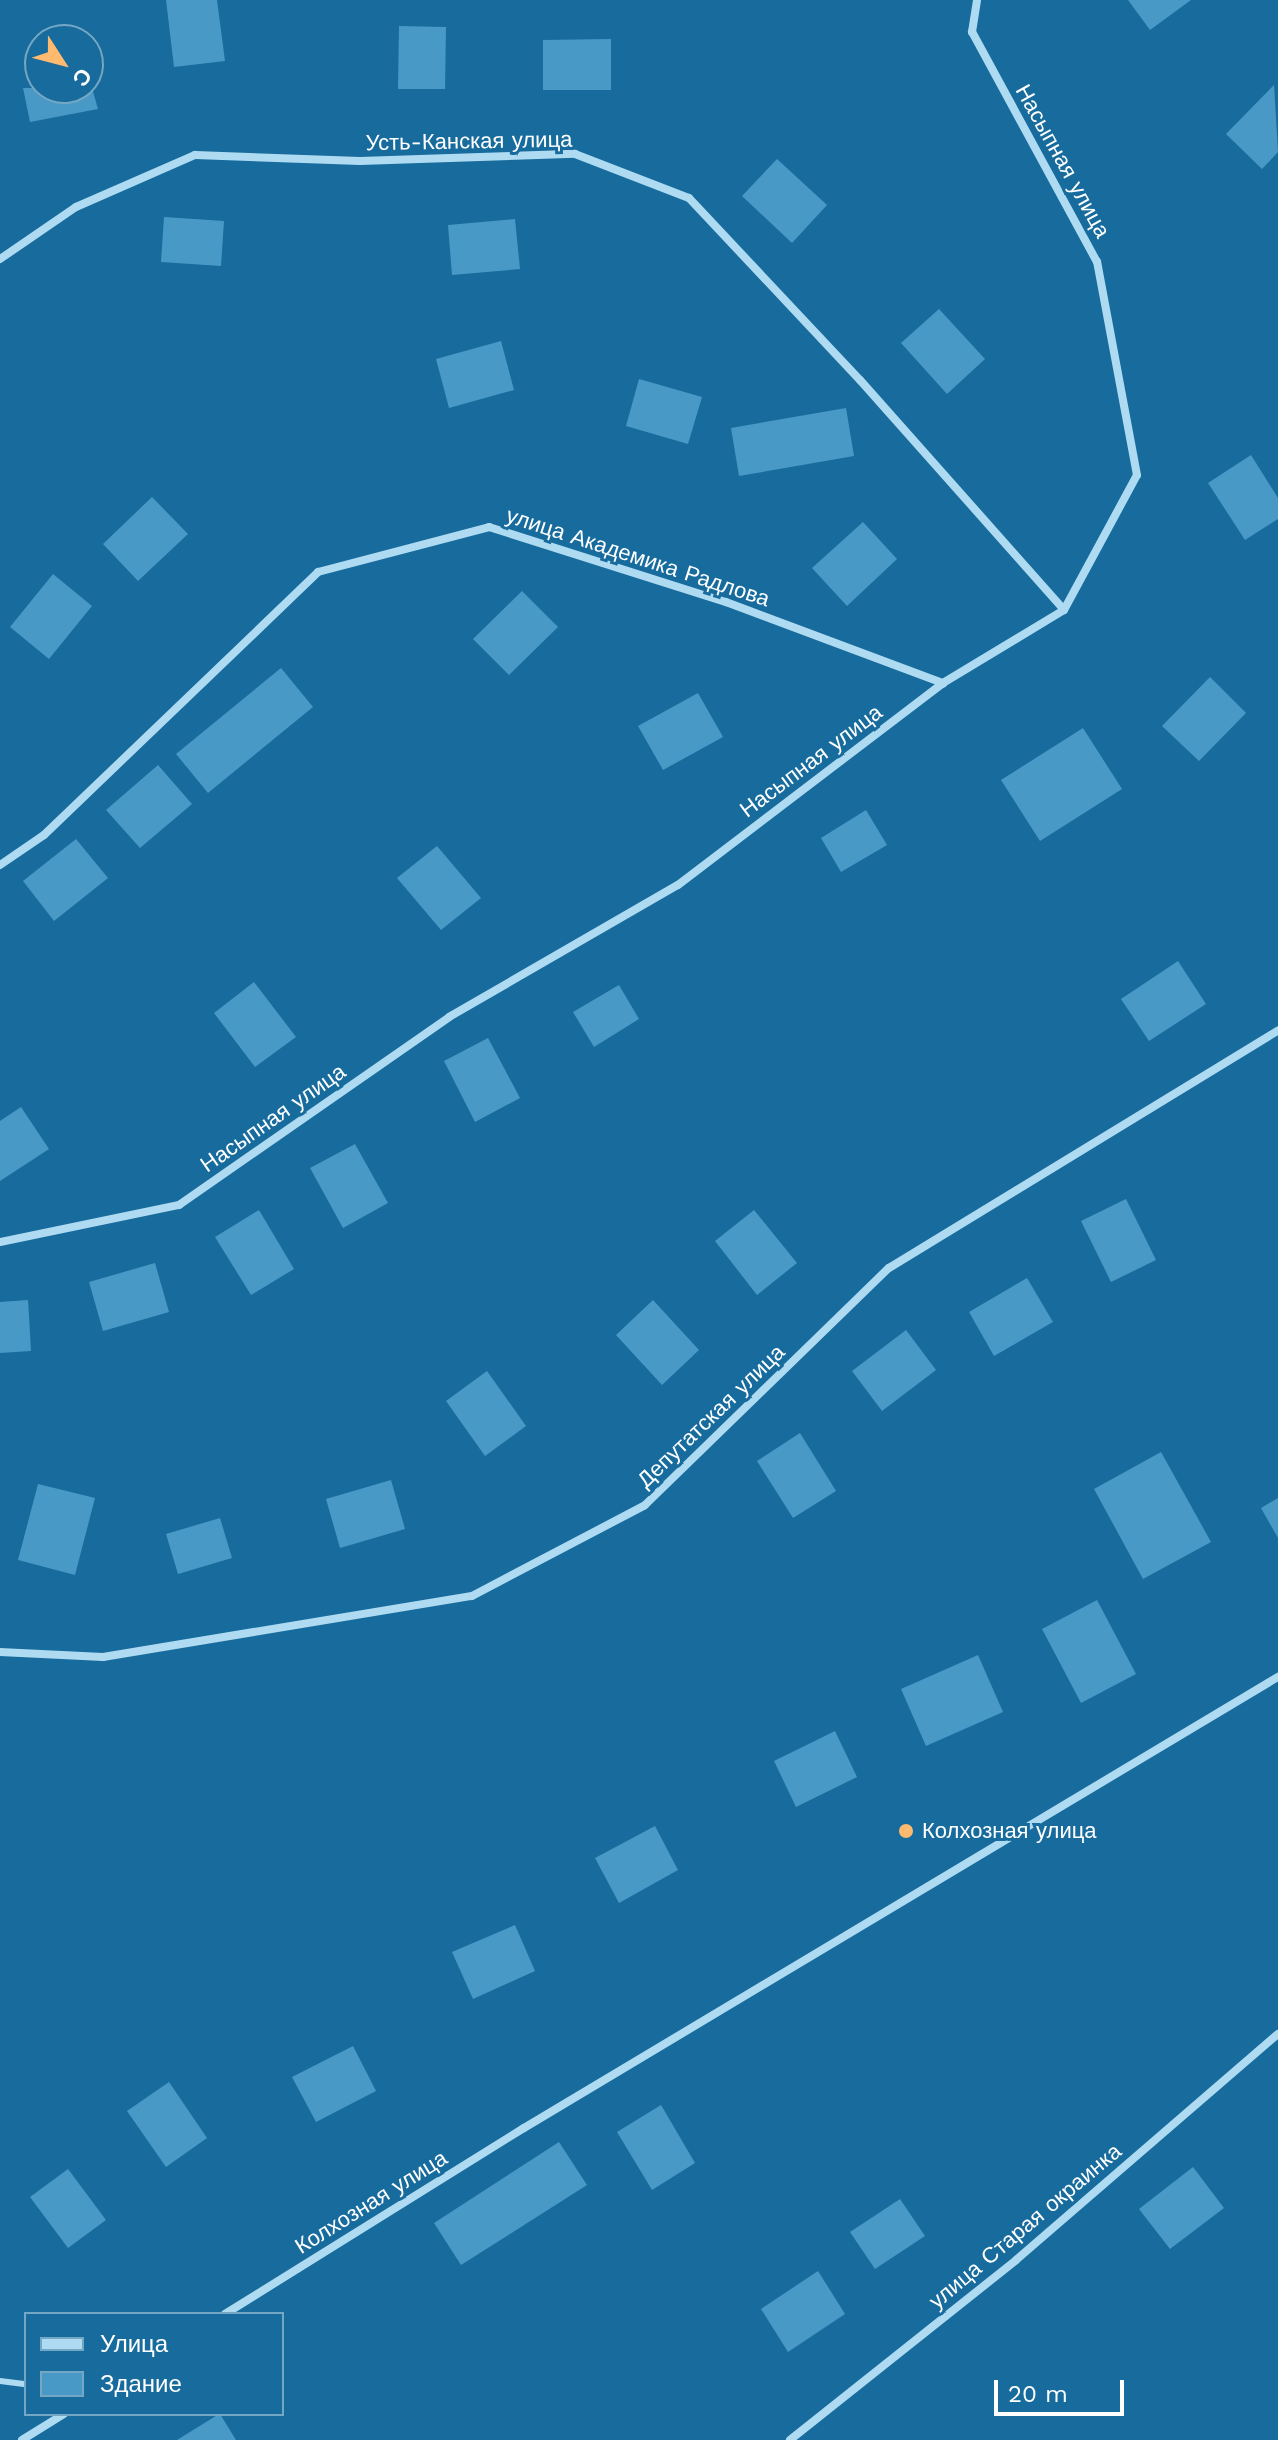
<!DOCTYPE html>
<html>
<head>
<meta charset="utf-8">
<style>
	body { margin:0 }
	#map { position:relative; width:1278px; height:2440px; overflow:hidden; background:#176c9d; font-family:"Work Sans",sans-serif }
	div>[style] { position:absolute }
	.building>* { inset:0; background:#4999c6 }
	.lane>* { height:6px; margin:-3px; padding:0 3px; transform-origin:3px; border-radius:3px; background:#afdbf2 }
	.street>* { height:8px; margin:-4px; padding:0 4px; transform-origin:4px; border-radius:4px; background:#afdbf2 }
	.dots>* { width:22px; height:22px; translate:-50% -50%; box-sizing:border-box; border:4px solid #176c9d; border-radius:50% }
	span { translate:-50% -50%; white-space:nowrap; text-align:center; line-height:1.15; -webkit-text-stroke:6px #176c9d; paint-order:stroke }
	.street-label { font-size:22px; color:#fff }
	.poi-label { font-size:22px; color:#fff }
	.left { translate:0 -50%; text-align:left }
	.legend { position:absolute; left:24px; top:2312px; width:260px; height:104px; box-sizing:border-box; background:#176c9d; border:2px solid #74a7c4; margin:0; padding:10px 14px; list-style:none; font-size:24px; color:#fff }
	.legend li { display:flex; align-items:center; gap:16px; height:40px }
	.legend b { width:40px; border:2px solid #74a7c4 }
	.north { position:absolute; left:24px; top:24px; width:80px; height:80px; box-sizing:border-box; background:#176c9d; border:2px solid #74a7c4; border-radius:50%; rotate:126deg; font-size:22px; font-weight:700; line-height:32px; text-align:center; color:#fff }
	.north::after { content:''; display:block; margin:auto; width:28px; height:36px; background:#ffba70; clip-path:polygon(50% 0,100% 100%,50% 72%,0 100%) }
	.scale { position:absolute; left:994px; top:2380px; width:130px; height:36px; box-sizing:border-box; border:4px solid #fff; border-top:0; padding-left:10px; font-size:24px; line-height:28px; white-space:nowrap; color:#fff; -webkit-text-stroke:6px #176c9d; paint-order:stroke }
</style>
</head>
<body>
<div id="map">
	<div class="building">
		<i style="clip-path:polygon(166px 0,217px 0,225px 61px,174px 67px)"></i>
		<i style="clip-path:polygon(1128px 0,1191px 0,1150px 30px)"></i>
		<i style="clip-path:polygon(399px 26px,446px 27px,445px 89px,398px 89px)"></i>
		<i style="clip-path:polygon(611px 39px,611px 90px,543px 90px,543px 40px)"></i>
		<i style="clip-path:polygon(88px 74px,98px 109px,30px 122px,23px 88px,88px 88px)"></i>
		<i style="clip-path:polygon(1274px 85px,1278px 152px,1262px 169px,1226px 134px)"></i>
		<i style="clip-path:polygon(777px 159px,827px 205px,792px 243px,742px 196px)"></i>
		<i style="clip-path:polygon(164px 217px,224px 221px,221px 266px,161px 262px)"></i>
		<i style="clip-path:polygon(515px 219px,520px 269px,452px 275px,448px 225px)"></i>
		<i style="clip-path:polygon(939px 309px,985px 359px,947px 394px,901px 343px)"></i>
		<i style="clip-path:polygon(501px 341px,514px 390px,449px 408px,436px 359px)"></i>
		<i style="clip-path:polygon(639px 379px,702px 397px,688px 444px,626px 426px)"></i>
		<i style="clip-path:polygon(846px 408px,854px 456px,739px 476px,731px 428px)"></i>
		<i style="clip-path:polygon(1251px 455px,1278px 498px,1278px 519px,1245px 540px,1208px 483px)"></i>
		<i style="clip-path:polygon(152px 497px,188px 534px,138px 581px,103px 544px)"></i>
		<i style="clip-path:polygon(863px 522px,897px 559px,847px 606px,812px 568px)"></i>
		<i style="clip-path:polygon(53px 574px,92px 606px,49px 659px,10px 627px)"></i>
		<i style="clip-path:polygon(522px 591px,558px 627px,509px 675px,473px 639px)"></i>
		<i style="clip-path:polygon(281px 668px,313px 707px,208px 793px,176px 754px)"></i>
		<i style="clip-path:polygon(1210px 677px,1246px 713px,1199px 761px,1162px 726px)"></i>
		<i style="clip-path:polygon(698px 693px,723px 737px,663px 770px,638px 726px)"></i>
		<i style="clip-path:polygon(1083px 728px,1122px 789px,1040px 841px,1001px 780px)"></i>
		<i style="clip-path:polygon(158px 765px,192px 804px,140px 848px,106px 810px)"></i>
		<i style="clip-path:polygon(866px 810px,887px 845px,841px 872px,821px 838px)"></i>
		<i style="clip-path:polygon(76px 839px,108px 878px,54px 921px,23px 881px)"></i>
		<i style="clip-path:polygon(437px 846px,481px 898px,441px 930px,397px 878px)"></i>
		<i style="clip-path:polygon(1178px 961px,1206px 1004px,1149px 1041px,1121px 999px)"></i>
		<i style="clip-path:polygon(254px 982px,296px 1037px,255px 1067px,214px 1013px)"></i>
		<i style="clip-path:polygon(619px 985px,639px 1019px,594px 1047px,573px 1012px)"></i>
		<i style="clip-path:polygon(488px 1038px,520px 1098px,475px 1122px,444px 1061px)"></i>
		<i style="clip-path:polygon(21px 1107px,49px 1149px,0 1181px,0 1121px)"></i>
		<i style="clip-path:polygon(355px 1144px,388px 1203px,343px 1228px,310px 1168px)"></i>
		<i style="clip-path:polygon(1126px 1199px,1156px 1260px,1111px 1282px,1081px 1221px)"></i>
		<i style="clip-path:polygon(259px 1210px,294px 1269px,251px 1295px,215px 1237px)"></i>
		<i style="clip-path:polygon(754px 1210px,797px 1263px,757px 1295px,715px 1241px)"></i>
		<i style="clip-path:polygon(155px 1263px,169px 1312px,103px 1331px,89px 1282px)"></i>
		<i style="clip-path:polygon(1027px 1278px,1053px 1322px,994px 1356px,969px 1312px)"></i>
		<i style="clip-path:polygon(28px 1300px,31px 1351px,0 1353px,0 1302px)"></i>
		<i style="clip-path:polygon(653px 1300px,699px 1350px,662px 1385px,616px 1335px)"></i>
		<i style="clip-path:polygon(906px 1330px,936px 1370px,882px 1411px,852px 1371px)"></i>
		<i style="clip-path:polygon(487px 1371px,526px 1426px,485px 1456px,446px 1401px)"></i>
		<i style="clip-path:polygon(800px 1433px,836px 1491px,793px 1518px,757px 1461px)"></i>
		<i style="clip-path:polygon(1161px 1452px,1211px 1542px,1143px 1579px,1094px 1489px)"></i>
		<i style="clip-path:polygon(391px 1480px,405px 1529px,340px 1548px,326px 1499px)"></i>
		<i style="clip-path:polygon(38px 1484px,95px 1498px,75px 1575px,18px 1560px)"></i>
		<i style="clip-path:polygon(1278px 1498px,1278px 1538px,1261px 1508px)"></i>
		<i style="clip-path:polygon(220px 1518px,232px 1558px,178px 1574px,166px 1534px)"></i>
		<i style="clip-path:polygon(1097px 1600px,1136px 1674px,1081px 1703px,1042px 1629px)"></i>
		<i style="clip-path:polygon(978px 1655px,1003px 1712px,926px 1746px,901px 1689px)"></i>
		<i style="clip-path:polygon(835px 1731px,857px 1777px,796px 1807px,774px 1761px)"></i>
		<i style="clip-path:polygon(655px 1826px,678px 1870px,619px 1903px,595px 1858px)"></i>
		<i style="clip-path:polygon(515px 1925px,535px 1971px,473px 1999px,452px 1952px)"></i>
		<i style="clip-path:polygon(353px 2046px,376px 2091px,316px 2122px,292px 2077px)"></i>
		<i style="clip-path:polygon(169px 2082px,207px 2138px,166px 2167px,127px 2111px)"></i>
		<i style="clip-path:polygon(661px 2105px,695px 2163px,652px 2190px,617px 2132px)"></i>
		<i style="clip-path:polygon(559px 2142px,587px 2185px,461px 2265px,434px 2223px)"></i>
		<i style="clip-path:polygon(1193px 2167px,1224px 2208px,1170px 2249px,1139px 2209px)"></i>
		<i style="clip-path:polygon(68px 2169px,106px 2220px,68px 2248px,30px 2197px)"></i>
		<i style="clip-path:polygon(900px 2199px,925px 2236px,875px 2269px,850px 2232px)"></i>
		<i style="clip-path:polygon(818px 2271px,845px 2314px,788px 2352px,761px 2309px)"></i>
		<i style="clip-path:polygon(220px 2414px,236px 2440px,177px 2440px,219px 2414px)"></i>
	</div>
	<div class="lane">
		<i style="left:0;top:2381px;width:26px;rotate:7deg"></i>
	</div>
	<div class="street">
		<i style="left:0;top:259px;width:92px;rotate:-34.4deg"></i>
		<i style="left:76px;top:207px;width:130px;rotate:-23.6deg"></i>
		<i style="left:195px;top:155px;width:165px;rotate:2.1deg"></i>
		<i style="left:360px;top:161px;width:215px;rotate:-1.9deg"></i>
		<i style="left:575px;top:154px;width:122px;rotate:21.1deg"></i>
		<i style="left:689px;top:198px;width:250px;rotate:46.8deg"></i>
		<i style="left:860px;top:380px;width:307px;rotate:48.4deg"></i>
		<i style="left:0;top:865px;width:53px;rotate:-34.3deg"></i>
		<i style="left:44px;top:835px;width:380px;rotate:-43.8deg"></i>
		<i style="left:318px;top:572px;width:177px;rotate:-14.7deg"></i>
		<i style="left:489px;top:527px;width:249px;rotate:17.6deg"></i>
		<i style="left:726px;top:602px;width:232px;rotate:20.5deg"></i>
		<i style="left:0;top:1242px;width:183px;rotate:-11.7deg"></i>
		<i style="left:179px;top:1205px;width:329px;rotate:-34.8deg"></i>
		<i style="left:449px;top:1017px;width:264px;rotate:-30deg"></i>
		<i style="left:678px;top:885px;width:333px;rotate:-37.3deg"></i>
		<i style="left:943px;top:683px;width:141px;rotate:-31.1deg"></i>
		<i style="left:1064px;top:610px;width:153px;rotate:-61.6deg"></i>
		<i style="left:1137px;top:475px;width:217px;rotate:-100.6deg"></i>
		<i style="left:1097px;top:262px;width:262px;rotate:-118.5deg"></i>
		<i style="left:972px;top:32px;width:32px;rotate:-81deg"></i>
		<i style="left:0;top:1652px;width:103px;rotate:2.8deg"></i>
		<i style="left:103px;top:1657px;width:374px;rotate:-9.4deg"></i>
		<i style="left:472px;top:1596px;width:195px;rotate:-27.7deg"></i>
		<i style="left:645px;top:1505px;width:340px;rotate:-44.2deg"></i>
		<i style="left:889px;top:1268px;width:456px;rotate:-31.4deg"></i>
		<i style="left:225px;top:2314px;width:352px;rotate:-31.9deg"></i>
		<i style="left:524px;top:2128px;width:879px;rotate:-30.89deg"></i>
		<i style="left:22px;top:2440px;width:49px;rotate:-31.8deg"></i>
		<i style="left:790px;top:2440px;width:289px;rotate:-38.5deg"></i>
		<i style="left:1016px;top:2260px;width:346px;rotate:-40.8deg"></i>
	</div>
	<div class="dots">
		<i style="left:906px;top:1831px;background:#ffba70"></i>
	</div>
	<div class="street-label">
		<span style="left:469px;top:141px;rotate:-1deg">Усть-Канская улица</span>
		<span style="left:1063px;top:161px;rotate:61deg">Насыпная улица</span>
		<span style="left:638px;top:557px;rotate:18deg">улица Академика Радлова</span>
		<span style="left:811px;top:761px;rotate:-37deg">Насыпная улица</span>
		<span style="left:273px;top:1118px;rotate:-35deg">Насыпная улица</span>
		<span style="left:711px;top:1416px;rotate:-44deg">Депутатская улица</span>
		<span style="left:371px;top:2202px;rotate:-32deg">Колхозная улица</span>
		<span style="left:1025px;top:2226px;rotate:-40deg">улица Старая окраинка</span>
	</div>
	<div class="poi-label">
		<span class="left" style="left:922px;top:1831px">Колхозная улица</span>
	</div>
	<ul class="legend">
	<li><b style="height:10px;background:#afdbf2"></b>Улица</li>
	<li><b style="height:22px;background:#4999c6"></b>Здание</li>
	</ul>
	<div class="north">С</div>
	<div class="scale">20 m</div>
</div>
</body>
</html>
